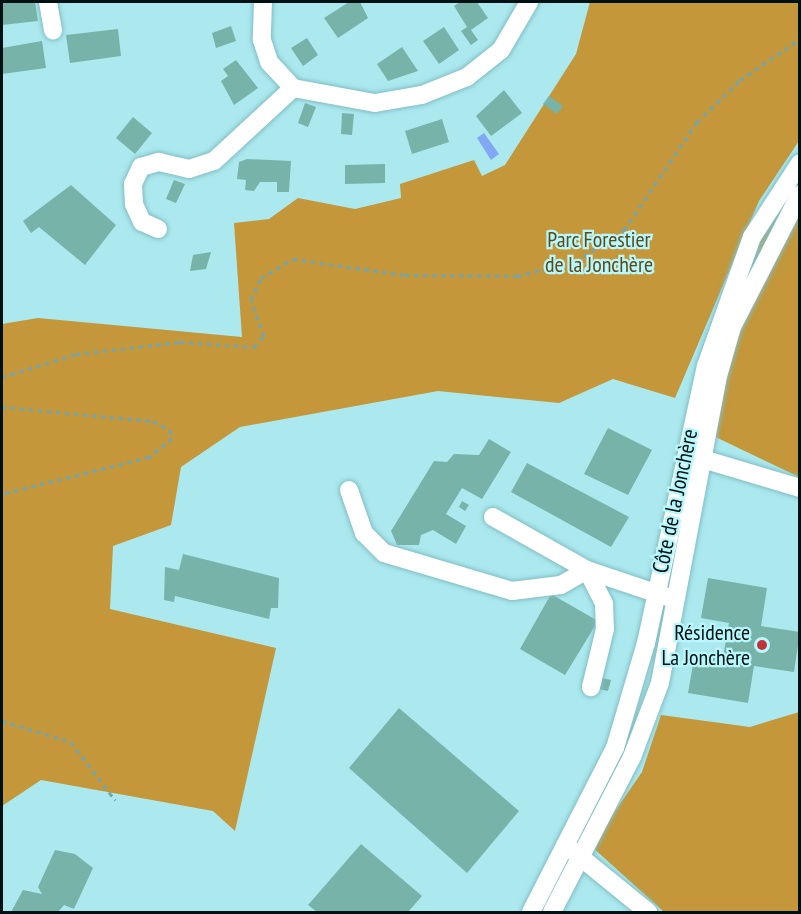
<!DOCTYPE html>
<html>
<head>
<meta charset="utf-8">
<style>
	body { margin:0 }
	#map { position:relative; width:801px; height:914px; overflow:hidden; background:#abe9ef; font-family:"PT Sans Narrow",sans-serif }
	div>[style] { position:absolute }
	.forest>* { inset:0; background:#c3973a }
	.water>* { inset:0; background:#80a8f5 }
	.building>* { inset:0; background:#78b3a9 }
	.path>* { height:3px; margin-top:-1.5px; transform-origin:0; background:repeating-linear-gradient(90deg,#75a5aa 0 4.5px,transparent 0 9px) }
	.roads { filter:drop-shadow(0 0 2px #81bec4) drop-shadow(0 0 2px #81bec4) }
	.minor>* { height:18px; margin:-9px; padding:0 9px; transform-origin:9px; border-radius:9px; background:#fff }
	.dots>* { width:16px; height:16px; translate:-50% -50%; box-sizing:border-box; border:3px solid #b8f7fc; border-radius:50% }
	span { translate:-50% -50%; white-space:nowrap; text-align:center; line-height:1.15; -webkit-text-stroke:4.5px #b8f7fc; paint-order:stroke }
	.park-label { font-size:22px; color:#604817 }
	.street-label { font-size:22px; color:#001113 }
	.poi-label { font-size:22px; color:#001113 }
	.right { translate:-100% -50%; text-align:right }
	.frame { position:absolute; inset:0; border:3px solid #001113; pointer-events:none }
</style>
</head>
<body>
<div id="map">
	<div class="forest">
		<i style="clip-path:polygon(590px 2px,799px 2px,799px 141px,759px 201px,675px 398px,613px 379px,559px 403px,438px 391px,240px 427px,181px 467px,171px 525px,113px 546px,110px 609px,276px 648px,235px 831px,213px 811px,41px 780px,2px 806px,2px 324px,38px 318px,242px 337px,234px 223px,269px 219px,298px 198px,355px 209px,401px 198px,400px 184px,474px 160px,482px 176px,505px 165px,576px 54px)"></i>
		<i style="clip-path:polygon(799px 189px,799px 477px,705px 432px,768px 212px)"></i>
		<i style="clip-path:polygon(799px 712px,799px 912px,664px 912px,591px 846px,642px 772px,661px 715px,750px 727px)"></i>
	</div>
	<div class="water">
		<i style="clip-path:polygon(484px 133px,499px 154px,491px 160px,477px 138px)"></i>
	</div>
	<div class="building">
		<i style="clip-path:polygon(2px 2px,35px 2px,38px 21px,2px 25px)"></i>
		<i style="clip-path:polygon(349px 2px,360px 2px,368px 18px,338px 38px,324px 18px)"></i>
		<i style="clip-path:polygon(460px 2px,477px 2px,488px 18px,471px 30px,478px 40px,471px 45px,461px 31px,467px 27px,454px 6px)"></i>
		<i style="clip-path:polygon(231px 26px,236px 41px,216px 48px,212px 33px)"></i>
		<i style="clip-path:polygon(444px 27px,459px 50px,439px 64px,423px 41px)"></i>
		<i style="clip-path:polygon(118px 29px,121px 56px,70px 63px,66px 35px)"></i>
		<i style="clip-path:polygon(307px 38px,318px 55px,303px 66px,291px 48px)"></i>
		<i style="clip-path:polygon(42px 41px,46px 68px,2px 74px,2px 48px)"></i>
		<i style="clip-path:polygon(402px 47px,418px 71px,388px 81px,377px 64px)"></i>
		<i style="clip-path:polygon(236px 60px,258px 88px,234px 105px,221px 81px,228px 76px,223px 69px)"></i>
		<i style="clip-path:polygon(504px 90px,522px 113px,491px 136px,476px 116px)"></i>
		<i style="clip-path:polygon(549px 96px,563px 106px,557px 114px,543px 104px)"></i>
		<i style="clip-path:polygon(305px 103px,316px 107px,308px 127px,298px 123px)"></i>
		<i style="clip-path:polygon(342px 113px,354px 114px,352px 135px,341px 134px)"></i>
		<i style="clip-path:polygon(133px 117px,152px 133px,135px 154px,116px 138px)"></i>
		<i style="clip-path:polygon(442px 119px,449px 142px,412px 154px,405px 131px)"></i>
		<i style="clip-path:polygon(247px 159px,291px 161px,289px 192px,277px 192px,277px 182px,260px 182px,254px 191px,245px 190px,246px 180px,237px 179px,239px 162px)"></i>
		<i style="clip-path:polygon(385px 164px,385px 183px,345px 184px,345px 165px)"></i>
		<i style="clip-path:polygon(174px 180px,185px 184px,176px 203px,166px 199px)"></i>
		<i style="clip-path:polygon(71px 185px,116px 225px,85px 265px,39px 227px,31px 233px,23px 221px)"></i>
		<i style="clip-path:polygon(211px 252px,206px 269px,190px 271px,193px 255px)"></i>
		<i style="clip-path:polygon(608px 428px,652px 450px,628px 495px,584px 474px)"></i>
		<i style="clip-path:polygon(489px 439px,511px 452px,482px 499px,462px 488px,446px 514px,466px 526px,456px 544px,433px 530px,421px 535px,419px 545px,397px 545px,391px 531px,434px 461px,447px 462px,454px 454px,479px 455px)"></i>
		<i style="clip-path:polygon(527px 463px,629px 517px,611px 547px,511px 492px)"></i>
		<i style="clip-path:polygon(462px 501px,469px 505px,465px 511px,459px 507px)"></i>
		<i style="clip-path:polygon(183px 554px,279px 578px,278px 608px,271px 608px,269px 619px,175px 596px,174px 602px,164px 600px,165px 567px,179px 570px)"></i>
		<i style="clip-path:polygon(708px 578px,767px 588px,761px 626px,800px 632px,794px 672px,754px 666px,748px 703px,688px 693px,695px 653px,723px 657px,729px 623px,701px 618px)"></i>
		<i style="clip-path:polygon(551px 594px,598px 621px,565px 675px,520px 649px)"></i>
		<i style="clip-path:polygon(602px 678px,611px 680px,608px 691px,599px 689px)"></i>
		<i style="clip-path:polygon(399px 708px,519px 811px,467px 873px,349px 768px)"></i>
		<i style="clip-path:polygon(361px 844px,422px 896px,408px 912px,317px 912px,308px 905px)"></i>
		<i style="clip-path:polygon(55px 850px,75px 854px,93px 868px,74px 909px,64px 905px,58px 912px,11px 912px,23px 890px,42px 894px,38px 887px)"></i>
	</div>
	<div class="path">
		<i style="left:2px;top:377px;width:77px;rotate:-17.3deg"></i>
		<i style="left:76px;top:354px;width:105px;rotate:-6.6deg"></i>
		<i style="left:180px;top:342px;width:74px;rotate:3.9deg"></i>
		<i style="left:254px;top:347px;width:15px;rotate:-48deg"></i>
		<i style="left:264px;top:336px;width:38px;rotate:-110deg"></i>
		<i style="left:251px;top:300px;width:24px;rotate:-66deg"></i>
		<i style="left:261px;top:278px;width:37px;rotate:-31deg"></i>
		<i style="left:293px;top:259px;width:113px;rotate:8.1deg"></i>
		<i style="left:405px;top:275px;width:112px;rotate:0.5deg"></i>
		<i style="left:517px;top:276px;width:61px;rotate:-14.3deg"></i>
		<i style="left:576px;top:261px;width:57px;rotate:-32.9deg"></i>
		<i style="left:624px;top:230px;width:130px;rotate:-55.9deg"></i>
		<i style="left:697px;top:122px;width:60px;rotate:-44.3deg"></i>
		<i style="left:740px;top:80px;width:73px;rotate:-34.3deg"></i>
		<i style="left:2px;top:407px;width:152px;rotate:5.3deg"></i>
		<i style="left:153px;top:421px;width:19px;rotate:28deg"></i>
		<i style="left:170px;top:430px;width:8px;rotate:76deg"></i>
		<i style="left:172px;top:438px;width:30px;rotate:140deg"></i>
		<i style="left:149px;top:457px;width:152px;rotate:165.9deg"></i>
		<i style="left:2px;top:721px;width:72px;rotate:16.9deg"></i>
		<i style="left:71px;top:742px;width:73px;rotate:52.8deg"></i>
	</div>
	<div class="roads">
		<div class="minor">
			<i style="left:48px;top:2px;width:29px;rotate:80deg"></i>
			<i style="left:263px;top:2px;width:38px;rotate:92deg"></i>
			<i style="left:262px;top:40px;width:23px;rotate:72deg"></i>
			<i style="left:269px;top:62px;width:35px;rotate:47deg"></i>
			<i style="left:293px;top:88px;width:83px;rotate:10.4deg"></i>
			<i style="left:375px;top:103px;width:48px;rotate:-9.7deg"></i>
			<i style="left:422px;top:95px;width:48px;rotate:-21.8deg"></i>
			<i style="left:467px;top:77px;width:43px;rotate:-38.5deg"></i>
			<i style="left:501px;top:50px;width:56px;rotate:-59.7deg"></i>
			<i style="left:158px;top:229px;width:17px;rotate:-156deg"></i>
			<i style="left:142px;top:222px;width:20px;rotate:-114deg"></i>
			<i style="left:134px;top:204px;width:20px;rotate:-93deg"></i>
			<i style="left:133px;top:184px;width:19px;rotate:-65deg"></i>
			<i style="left:141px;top:167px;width:19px;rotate:-16deg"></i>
			<i style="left:159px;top:162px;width:31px;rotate:13deg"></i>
			<i style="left:189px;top:169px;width:26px;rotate:-18deg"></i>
			<i style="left:214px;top:161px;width:108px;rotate:-42.7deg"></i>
			<i style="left:689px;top:455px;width:116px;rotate:16.6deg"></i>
			<i style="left:349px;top:490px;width:46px;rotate:70.8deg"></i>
			<i style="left:364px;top:533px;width:28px;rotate:45deg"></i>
			<i style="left:384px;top:553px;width:134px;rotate:16.5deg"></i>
			<i style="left:512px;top:591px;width:49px;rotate:-7deg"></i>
			<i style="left:561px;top:585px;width:30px;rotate:-30deg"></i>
			<i style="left:587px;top:570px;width:37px;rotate:63deg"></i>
			<i style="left:604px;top:603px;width:26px;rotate:88deg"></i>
			<i style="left:605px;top:629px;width:60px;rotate:103.6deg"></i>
			<i style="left:493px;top:517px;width:108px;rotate:29.4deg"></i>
			<i style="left:587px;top:570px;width:84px;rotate:18.6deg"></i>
			<i style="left:573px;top:851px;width:97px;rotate:39.1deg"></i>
			<i style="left:531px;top:912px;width:184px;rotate:-62.9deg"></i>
			<i style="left:615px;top:748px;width:109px;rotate:-73.6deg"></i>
			<i style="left:646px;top:643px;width:283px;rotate:-77.8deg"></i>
			<i style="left:706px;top:366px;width:137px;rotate:-70.4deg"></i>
			<i style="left:752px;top:237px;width:88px;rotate:-57deg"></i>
			<i style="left:552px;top:912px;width:174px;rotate:-62.7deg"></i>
			<i style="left:632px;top:757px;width:79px;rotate:-69.3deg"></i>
			<i style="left:660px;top:683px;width:312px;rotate:-79.3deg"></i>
			<i style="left:718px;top:376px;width:51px;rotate:-74.1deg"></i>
			<i style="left:732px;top:327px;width:149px;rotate:-62.9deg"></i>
		</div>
	</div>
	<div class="dots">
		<i style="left:762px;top:645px;background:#c2323a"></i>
	</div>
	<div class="park-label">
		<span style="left:599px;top:252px">Parc Forestier<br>de la Jonchère</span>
	</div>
	<div class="street-label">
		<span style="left:675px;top:501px;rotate:-78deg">Côte de la Jonchère</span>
	</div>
	<div class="poi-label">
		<span class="right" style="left:750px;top:645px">Résidence<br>La Jonchère</span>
	</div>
	<div class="frame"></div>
</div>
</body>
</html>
